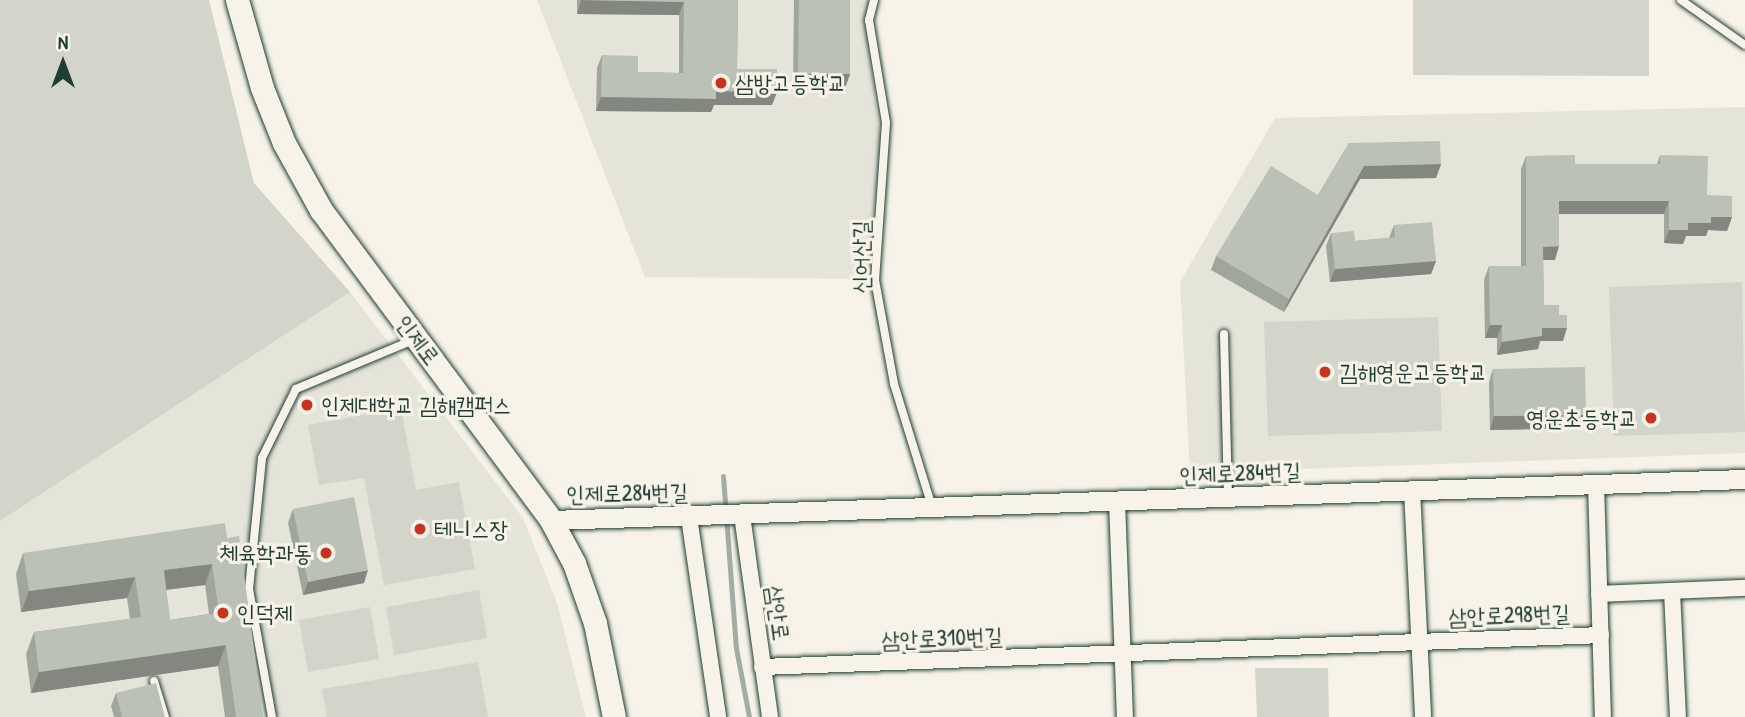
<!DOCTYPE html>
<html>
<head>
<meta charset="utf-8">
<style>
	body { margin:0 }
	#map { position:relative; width:1745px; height:717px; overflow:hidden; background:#f7f3e8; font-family:"Patrick Hand","Poor Story",sans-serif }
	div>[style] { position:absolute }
	.built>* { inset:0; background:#e5e4d9 }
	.green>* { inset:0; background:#d3d5ca }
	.stream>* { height:5px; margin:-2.5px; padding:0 2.5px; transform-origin:2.5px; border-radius:2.5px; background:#a4ada3 }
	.roads { filter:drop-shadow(0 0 2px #1f3d34) drop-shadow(0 0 2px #1f3d34) }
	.service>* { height:8px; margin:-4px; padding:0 4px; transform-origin:4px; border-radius:4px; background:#f7f3e8 }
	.minor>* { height:16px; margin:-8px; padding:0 8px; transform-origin:8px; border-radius:8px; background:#f7f3e8 }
	.tertiary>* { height:19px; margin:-9.5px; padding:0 9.5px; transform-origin:9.5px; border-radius:9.5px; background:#f7f3e8 }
	.secondary>* { height:23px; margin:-11.5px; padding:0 11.5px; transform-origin:11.5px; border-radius:11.5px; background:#f7f3e8 }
	.wall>* { inset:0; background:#a1a69d }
	.shaded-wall>* { inset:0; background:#83877f }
	.building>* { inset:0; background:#bbc1b6 }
	.dots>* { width:19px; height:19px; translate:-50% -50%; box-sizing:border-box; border:4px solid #f7f3e8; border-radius:50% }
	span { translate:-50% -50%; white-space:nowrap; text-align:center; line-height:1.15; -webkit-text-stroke:6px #f7f3e8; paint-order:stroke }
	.poi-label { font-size:23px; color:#1f3d34 }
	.left { translate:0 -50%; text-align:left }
	.right { translate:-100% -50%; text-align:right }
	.street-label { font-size:23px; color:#1f3d34 }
	.north { position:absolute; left:28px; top:28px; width:70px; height:70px; -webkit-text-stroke:5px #f7f3e8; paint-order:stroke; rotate:0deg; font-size:19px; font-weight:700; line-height:28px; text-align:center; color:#1f3d34 }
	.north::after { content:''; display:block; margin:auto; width:24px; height:32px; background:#1f3d34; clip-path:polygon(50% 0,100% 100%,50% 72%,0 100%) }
</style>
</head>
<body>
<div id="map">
	<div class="built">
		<i style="clip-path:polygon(537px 0,871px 0,865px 20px,881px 146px,865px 279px,645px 277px)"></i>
		<i style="clip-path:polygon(1745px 107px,1745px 453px,1190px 473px,1180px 282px,1275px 118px)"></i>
		<i style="clip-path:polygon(350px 292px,523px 518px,557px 603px,586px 717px,0 717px,0 521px)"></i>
	</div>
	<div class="green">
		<i style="clip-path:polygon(0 0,209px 0,254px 183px,350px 292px,0 521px)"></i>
		<i style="clip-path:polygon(1413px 0,1649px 0,1649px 76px,1413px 75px)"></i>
		<i style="clip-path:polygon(1742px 282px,1745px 432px,1614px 436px,1609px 287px)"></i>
		<i style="clip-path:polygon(1438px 317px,1442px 431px,1268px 436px,1264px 322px)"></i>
		<i style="clip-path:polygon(401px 408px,416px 490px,459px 482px,475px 569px,384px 585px,364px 478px,319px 485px,308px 425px)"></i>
		<i style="clip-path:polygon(479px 590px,487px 638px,394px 655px,386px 607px)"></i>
		<i style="clip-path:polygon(370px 607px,379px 659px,308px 672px,299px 620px)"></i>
		<i style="clip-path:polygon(478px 662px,488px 717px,327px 717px,322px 689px)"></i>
		<i style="clip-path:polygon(1255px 668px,1328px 668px,1329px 717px,1257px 717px)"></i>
	</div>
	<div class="stream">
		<i style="left:723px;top:476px;width:172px;rotate:85.7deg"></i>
		<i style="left:736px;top:648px;width:70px;rotate:79.3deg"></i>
	</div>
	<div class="roads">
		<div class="service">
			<i style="left:874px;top:0;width:21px;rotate:104deg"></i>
			<i style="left:869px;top:20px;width:104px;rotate:80.6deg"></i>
			<i style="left:886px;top:123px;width:157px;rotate:94deg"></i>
			<i style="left:875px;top:280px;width:106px;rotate:79.6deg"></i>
			<i style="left:894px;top:384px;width:129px;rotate:72.8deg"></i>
			<i style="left:1681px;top:0;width:78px;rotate:35.1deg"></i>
			<i style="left:1224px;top:334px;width:161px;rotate:88.6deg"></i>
			<i style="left:154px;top:681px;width:38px;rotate:73deg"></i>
			<i style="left:272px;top:717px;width:130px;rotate:-100.2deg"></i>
			<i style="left:249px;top:589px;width:132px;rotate:-84.3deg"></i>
			<i style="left:262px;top:458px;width:77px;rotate:-63.8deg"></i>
			<i style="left:296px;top:389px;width:127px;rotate:-22.7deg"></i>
		</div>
		<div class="minor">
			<i style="left:1596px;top:484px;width:233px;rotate:88.3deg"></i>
			<i style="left:1412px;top:490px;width:227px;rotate:87.2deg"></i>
			<i style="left:1117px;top:501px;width:216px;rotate:87.9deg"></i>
			<i style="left:742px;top:515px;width:204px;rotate:82.1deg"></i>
			<i style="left:689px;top:517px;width:202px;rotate:81.7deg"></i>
			<i style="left:1672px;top:591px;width:126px;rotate:87.3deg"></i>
			<i style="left:1599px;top:594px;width:146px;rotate:-2.4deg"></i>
			<i style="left:762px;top:667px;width:840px;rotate:-2.18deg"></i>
		</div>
		<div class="tertiary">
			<i style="left:551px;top:520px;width:1195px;rotate:-1.97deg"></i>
		</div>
		<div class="secondary">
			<i style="left:237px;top:0;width:91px;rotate:74.1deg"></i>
			<i style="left:262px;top:88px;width:59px;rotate:68.2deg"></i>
			<i style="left:284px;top:143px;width:77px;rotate:61.1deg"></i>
			<i style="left:321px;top:210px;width:386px;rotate:53.4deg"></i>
			<i style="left:551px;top:520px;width:49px;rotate:61.9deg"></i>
			<i style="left:574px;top:563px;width:64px;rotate:70.7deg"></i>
			<i style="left:595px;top:623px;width:96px;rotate:78.6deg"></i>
		</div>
	</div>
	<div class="wall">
		<i style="clip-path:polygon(577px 0,738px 0,737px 69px,777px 92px,772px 105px,714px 105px,711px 112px,596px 111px,597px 68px,602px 55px,638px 72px,679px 73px,679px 15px,577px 14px)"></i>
		<i style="clip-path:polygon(794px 0,850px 0,850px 74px,845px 88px,793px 87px)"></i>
		<i style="clip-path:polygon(1349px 143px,1441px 164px,1436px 178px,1360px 179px,1284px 312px,1211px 270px,1216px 256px,1318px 195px)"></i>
		<i style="clip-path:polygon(1660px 155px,1732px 217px,1727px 231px,1708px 230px,1706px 236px,1686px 236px,1683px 244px,1664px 243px,1664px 214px,1559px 214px,1555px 260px,1543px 260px,1544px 305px,1559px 315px,1563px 341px,1540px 341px,1538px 349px,1497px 355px,1497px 338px,1485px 338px,1484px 280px,1489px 266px,1521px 266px,1521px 169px,1526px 156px,1575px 164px,1657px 164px)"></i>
		<i style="clip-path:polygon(1394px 225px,1436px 261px,1431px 274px,1330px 282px,1326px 246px,1331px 233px,1355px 241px,1389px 238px)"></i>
		<i style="clip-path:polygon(1493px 369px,1581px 428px,1490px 430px,1489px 382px)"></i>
		<i style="clip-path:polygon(293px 509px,364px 583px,303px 595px,288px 523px)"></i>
		<i style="clip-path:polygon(evenodd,227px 538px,263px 717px,225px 717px,218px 666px,31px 693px,26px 654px,34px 632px,130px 619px,127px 598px,21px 612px,16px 574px,23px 553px,227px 538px,205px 585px,209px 614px,170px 620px,166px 590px,205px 585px)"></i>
		<i style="clip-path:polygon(116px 693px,165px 717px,114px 717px,111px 706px)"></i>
	</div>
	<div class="shaded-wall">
		<i style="clip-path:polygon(581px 0,684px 2px,679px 15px,577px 14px)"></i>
		<i style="clip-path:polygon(798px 74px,850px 74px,845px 88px,793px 87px)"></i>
		<i style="clip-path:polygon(716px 91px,777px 92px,772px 105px,714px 105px,711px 112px,596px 111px,601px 97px)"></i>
		<i style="clip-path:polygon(1441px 164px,1436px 178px,1360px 179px,1284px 312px,1289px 299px,1364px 166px)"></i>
		<i style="clip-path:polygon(1559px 201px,1669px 201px,1664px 214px,1554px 214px)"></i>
		<i style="clip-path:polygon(1711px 217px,1732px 217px,1727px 231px,1708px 230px,1706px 236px,1686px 236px,1683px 244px,1664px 243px,1669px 230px,1688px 223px)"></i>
		<i style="clip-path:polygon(1559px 246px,1555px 260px,1538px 260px,1543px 247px)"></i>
		<i style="clip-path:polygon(1436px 261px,1431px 274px,1330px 282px,1335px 269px)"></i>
		<i style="clip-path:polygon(1490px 325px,1502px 325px,1497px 338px,1485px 338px)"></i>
		<i style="clip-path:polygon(1542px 328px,1567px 328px,1563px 341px,1540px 341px,1538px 349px,1497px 355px,1502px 342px)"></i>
		<i style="clip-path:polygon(1586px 415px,1581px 428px,1490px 430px,1494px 416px)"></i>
		<i style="clip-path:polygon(212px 564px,205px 585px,156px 591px,164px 570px)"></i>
		<i style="clip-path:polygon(368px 570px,364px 583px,303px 595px,308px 582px)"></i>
		<i style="clip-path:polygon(135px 577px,127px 598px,21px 612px,29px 591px)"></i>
		<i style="clip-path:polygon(226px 645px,218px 666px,31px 693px,39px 672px)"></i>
	</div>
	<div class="building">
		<i style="clip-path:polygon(581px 0,738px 0,737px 69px,777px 69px,777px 92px,716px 91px,716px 99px,601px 97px,602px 55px,638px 56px,638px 72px,683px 73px,684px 2px)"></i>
		<i style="clip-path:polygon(799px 0,850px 0,850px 74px,798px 74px)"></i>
		<i style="clip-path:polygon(1440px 141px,1441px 164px,1364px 166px,1289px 299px,1216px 256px,1271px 166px,1318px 195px,1349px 143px)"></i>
		<i style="clip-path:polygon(1575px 155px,1575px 164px,1660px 164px,1660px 155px,1708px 156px,1707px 195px,1732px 196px,1732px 217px,1711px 217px,1711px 223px,1688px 223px,1688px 230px,1669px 230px,1669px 201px,1559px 201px,1559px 246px,1543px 247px,1544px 305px,1559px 305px,1559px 315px,1567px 315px,1567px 328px,1542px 328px,1542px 336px,1502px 342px,1502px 325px,1490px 325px,1489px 266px,1526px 266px,1526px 156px)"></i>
		<i style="clip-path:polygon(1432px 222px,1436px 261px,1335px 269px,1331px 233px,1354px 231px,1355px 241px,1395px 237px,1394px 225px)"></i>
		<i style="clip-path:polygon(1585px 367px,1586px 415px,1494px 416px,1493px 369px)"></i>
		<i style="clip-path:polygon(354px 497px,368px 570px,308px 582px,293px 509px)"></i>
		<i style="clip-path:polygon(evenodd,225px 523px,227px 538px,239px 536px,263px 717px,236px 717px,226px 645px,39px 672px,34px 632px,141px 617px,135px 577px,29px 591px,23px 553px,225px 523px,212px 564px,219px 613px,170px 620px,164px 570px,212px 564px)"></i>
		<i style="clip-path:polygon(156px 683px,165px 717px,122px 717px,116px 693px)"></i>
	</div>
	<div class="dots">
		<i style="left:721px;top:83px;background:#c8321e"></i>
		<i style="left:1325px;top:372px;background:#c8321e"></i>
		<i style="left:307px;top:405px;background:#c8321e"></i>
		<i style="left:1651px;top:418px;background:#c8321e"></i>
		<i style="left:420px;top:529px;background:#c8321e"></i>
		<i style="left:326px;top:553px;background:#c8321e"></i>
		<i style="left:223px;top:613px;background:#c8321e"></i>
	</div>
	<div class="poi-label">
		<span class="left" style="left:735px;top:83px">삼방고등학교</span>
		<span class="left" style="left:1339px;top:372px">김해영운고등학교</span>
		<span class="left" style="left:321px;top:405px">인제대학교 김해캠퍼스</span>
		<span class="right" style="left:1637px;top:418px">영운초등학교</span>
		<span class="left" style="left:434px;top:529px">테니스장</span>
		<span class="right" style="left:312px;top:553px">체육학과동</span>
		<span class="left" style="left:237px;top:613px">인덕제</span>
	</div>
	<div class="street-label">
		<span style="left:861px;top:257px;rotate:-90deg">신어산길</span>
		<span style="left:418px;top:340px;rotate:53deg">인제로</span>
		<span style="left:1240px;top:473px;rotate:-2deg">인제로284번길</span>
		<span style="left:627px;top:493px;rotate:-1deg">인제로284번길</span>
		<span style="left:778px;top:613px;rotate:82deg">삼안로</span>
		<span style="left:1509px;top:615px;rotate:-2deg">삼안로298번길</span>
		<span style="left:942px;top:638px;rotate:-2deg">삼안로310번길</span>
	</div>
	<div class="north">N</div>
</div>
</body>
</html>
